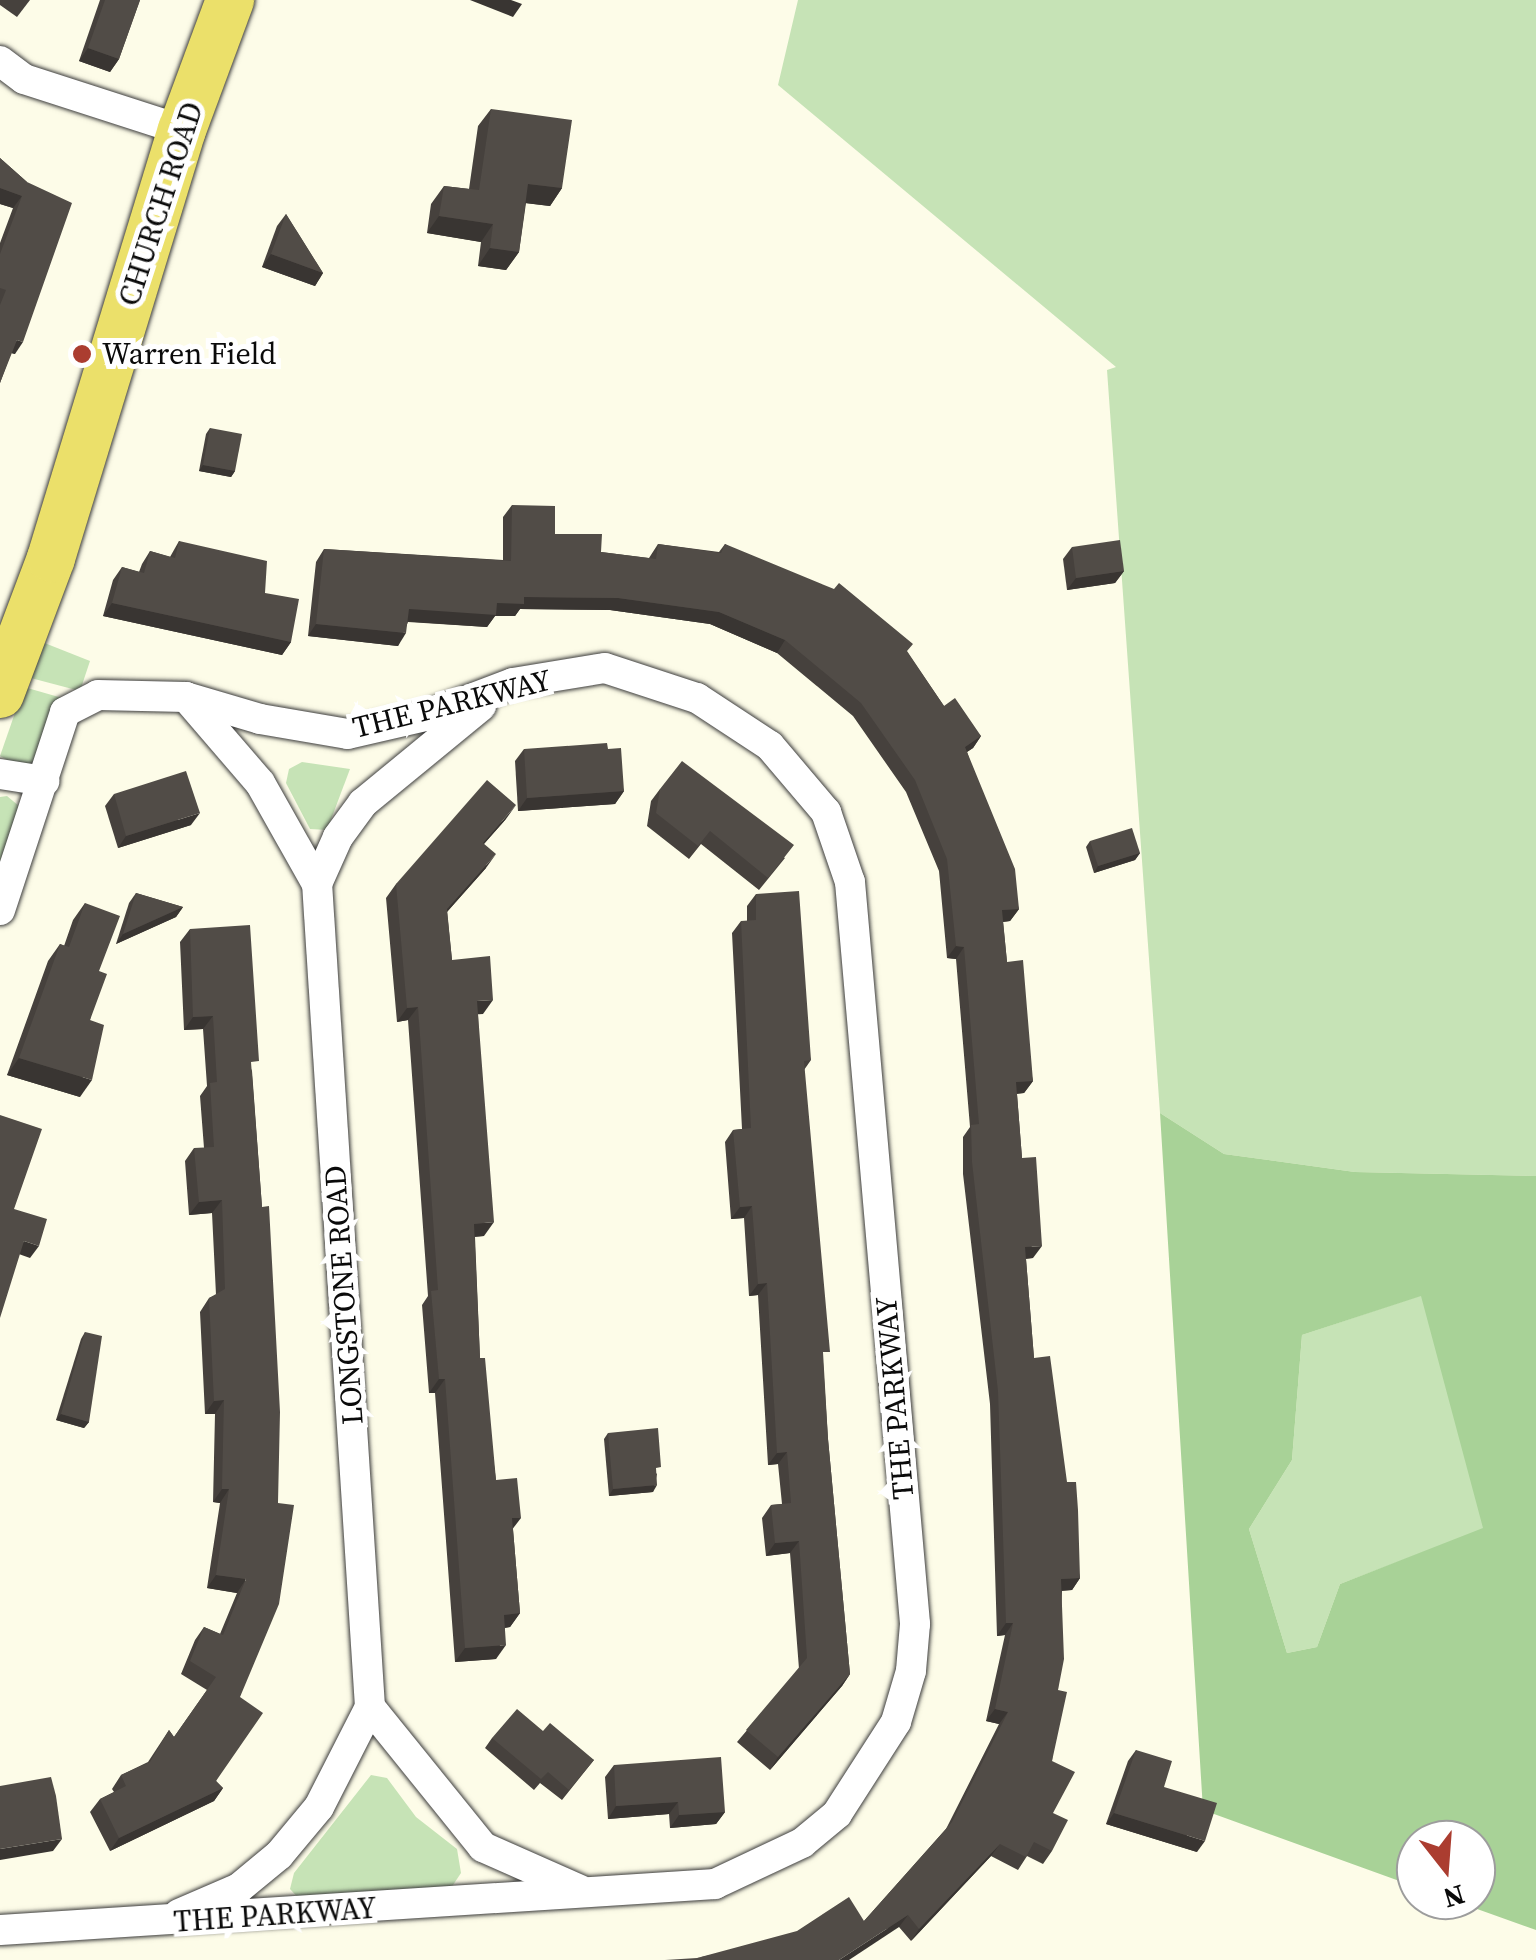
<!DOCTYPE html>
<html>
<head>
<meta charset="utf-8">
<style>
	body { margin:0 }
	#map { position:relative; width:1536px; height:1960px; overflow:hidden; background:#fdfce8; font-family:"Source Serif 4",serif }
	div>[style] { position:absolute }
	.green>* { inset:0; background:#c6e3b6 }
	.forest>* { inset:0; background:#a8d297 }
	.roads { filter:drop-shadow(0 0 2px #3d3d3d) drop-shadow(0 0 2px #3d3d3d) }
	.street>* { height:30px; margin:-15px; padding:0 15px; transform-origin:15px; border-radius:15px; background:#fff }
	.primary>* { height:48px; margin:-24px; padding:0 24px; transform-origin:24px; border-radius:24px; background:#ebe06a }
	.wall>* { inset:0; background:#46413d }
	.shaded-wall>* { inset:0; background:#393532 }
	.building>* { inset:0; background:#514c47 }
	.dots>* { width:28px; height:28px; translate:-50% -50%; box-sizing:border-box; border:5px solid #fff; border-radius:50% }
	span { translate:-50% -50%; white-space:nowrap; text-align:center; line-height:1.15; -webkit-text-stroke:10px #fff; paint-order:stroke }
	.street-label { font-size:30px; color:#0a0a0a }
	.poi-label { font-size:30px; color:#0a0a0a }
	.left { translate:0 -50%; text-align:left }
	.north { position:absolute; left:1396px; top:1820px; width:100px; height:100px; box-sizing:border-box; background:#fff; border:2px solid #9d9d9d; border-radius:50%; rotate:163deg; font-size:28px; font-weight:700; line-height:40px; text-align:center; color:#0a0a0a }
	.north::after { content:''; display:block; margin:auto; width:35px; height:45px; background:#ab3d30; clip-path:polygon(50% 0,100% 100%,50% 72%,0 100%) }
</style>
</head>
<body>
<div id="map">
	<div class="green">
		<i style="clip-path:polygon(798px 0,1536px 0,1536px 1176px,1355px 1172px,1224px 1154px,1160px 1113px,1107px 370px,1116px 367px,778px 85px)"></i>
		<i style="clip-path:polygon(42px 642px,90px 661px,80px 691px,27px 677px)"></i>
		<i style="clip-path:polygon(24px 687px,76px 702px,37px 776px,0 756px)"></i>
		<i style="clip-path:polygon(302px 762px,350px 769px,327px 830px,310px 829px,286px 783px,289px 769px)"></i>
		<i style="clip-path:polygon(7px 796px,25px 811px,0 913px,0 797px)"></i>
		<i style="clip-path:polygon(1422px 1295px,1484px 1529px,1340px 1584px,1317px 1647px,1287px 1653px,1249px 1529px,1292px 1460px,1302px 1335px)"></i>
		<i style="clip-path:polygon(371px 1775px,387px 1778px,416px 1817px,457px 1849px,461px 1873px,449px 1891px,303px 1903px,290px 1889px,294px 1873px)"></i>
	</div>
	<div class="forest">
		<i style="clip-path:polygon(evenodd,1160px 1113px,1224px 1154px,1355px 1172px,1536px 1176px,1536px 1930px,1452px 1900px,1476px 1900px,1476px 1840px,1416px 1840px,1416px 1887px,1203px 1810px,1160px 1113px,1421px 1296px,1483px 1528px,1340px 1584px,1317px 1647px,1287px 1653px,1249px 1529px,1292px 1460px,1302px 1335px,1421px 1296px)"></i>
	</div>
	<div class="roads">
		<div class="street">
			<i style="left:0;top:61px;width:30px;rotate:37deg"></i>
			<i style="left:24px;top:79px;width:166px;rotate:17.9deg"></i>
			<i style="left:0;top:774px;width:45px;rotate:9deg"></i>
			<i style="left:317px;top:884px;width:51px;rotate:-65.9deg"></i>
			<i style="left:338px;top:837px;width:42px;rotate:-53.7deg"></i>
			<i style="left:363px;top:803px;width:153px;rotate:-39.4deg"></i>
			<i style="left:0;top:910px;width:208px;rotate:-71.8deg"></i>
			<i style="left:65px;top:712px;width:37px;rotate:-27deg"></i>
			<i style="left:98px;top:695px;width:88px;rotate:1.3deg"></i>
			<i style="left:186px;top:697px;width:77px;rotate:16.6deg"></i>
			<i style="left:260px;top:719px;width:89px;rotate:9.7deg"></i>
			<i style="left:348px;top:734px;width:80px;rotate:-13deg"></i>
			<i style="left:426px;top:716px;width:93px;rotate:-20.8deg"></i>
			<i style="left:513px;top:683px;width:93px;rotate:-9.3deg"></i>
			<i style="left:605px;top:668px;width:97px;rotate:18.1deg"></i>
			<i style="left:697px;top:698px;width:87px;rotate:33.3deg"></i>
			<i style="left:770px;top:746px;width:87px;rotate:49.7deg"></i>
			<i style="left:826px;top:812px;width:74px;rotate:71.1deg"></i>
			<i style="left:850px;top:882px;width:745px;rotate:84.99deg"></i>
			<i style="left:915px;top:1624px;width:47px;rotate:94.9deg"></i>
			<i style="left:911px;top:1671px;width:53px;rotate:106.4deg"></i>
			<i style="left:896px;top:1722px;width:109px;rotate:122.7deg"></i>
			<i style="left:837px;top:1814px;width:45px;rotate:140.4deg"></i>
			<i style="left:802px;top:1843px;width:96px;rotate:154.8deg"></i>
			<i style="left:715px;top:1884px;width:716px;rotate:176.32deg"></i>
			<i style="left:370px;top:1707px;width:180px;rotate:51.1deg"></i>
			<i style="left:483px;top:1847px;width:106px;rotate:23.9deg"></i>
			<i style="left:179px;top:1914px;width:65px;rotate:-23.4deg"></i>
			<i style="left:239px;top:1888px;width:52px;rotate:-39.5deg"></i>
			<i style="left:279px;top:1855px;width:62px;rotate:-50.2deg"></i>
			<i style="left:319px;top:1807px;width:112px;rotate:-63deg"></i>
			<i style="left:370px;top:1707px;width:825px;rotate:-93.68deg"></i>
			<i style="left:317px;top:884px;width:116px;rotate:-119.4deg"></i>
			<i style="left:260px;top:783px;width:113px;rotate:-130.7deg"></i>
		</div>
		<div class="primary">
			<i style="left:0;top:694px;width:145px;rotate:-69.4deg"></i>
			<i style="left:51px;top:558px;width:448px;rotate:-73deg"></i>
			<i style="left:182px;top:130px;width:139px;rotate:-69.7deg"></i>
		</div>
	</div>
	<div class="wall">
		<i style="clip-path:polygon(0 0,30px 0,17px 17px,0 5px)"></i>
		<i style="clip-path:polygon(100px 0,140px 0,119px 59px,110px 72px,79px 61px)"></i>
		<i style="clip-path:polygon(491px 109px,562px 188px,550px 206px,526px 203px,519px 252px,506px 270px,478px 266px,481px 242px,427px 233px,431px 204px,444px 186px,469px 189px,478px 126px)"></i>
		<i style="clip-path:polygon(0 158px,27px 182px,15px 354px,11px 353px,0 383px,0 243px,13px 208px,0 204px)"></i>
		<i style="clip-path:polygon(286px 214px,323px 273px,315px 286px,262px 267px,277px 226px)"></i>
		<i style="clip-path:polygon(210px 428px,235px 471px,231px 477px,199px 471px,206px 434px)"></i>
		<i style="clip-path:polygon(512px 505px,555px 534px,601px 552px,649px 558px,658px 544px,719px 552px,725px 544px,907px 652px,944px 706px,981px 736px,973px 748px,967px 752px,1019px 909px,1010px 921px,1003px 922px,1007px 962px,1033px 1081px,1024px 1093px,1017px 1094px,1022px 1158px,1033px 1258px,1026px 1259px,1034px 1358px,1080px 1578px,1072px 1590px,1062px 1591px,1058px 1690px,1052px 1761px,1053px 1813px,1052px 1851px,1043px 1864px,1027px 1856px,1018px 1870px,991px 1856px,911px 1941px,899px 1927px,697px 1958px,864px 1921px,946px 1829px,999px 1724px,986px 1721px,1005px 1635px,997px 1636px,990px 1404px,963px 1174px,963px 1137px,970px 1127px,956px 959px,947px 958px,939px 871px,906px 792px,853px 716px,777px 653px,710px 624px,610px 610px,520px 609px,515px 616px,495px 616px,487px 627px,408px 622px,398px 646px,308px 636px,316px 562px,324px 549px,503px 560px,503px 517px)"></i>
		<i style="clip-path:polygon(179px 541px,265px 593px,291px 642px,282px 655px,103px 616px,113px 580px,122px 567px,139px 572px,142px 564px,150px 551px,170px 557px)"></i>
		<i style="clip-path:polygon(1072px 547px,1124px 571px,1115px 583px,1067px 590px,1063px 559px)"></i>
		<i style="clip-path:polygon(524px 749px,608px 749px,624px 791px,615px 804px,518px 811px,515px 761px)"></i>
		<i style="clip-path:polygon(660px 789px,785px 858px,759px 890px,701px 844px,689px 859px,647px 826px,651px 801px)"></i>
		<i style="clip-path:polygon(114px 794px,191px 825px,118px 848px,105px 806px)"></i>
		<i style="clip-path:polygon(506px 819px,484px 844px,486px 868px,447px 912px,452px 960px,483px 1014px,478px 1014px,484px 1236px,475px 1237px,480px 1358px,496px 1480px,513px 1529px,520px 1613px,510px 1627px,505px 1628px,496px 1659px,455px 1662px,435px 1393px,429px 1393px,422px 1305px,428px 1296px,408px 1020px,397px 1022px,386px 898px,396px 884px)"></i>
		<i style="clip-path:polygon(1090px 841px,1140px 853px,1135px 860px,1094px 873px,1086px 847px)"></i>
		<i style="clip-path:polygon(136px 893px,183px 907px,176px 917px,116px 944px,129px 903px)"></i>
		<i style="clip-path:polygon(756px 894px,811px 1060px,804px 1070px,828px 1439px,850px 1674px,842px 1686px,770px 1770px,737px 1742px,799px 1669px,790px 1553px,766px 1556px,762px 1518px,771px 1505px,782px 1504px,778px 1464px,768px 1465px,758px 1295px,749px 1296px,744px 1218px,731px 1219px,725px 1142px,733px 1130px,742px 1129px,732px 933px,741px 921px,747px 921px,747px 906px)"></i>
		<i style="clip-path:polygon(85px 903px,99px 971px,90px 1020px,80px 1097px,7px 1075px,48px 961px,60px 944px,64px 946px,73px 920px)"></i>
		<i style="clip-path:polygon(190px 929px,252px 1071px,262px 1207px,240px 1697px,216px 1781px,223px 1788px,214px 1801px,110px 1851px,90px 1812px,100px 1799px,114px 1792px,112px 1789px,121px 1775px,148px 1762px,169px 1730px,174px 1737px,207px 1690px,181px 1674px,195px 1640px,204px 1627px,220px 1634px,237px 1593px,207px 1588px,220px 1503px,213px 1502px,215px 1414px,205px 1414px,200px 1312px,209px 1298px,216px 1295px,212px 1213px,189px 1215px,185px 1161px,194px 1148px,204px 1148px,200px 1096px,207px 1086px,203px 1029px,184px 1030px,180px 942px)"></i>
		<i style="clip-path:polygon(85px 1332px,89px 1422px,84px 1428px,56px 1420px,81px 1339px)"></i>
		<i style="clip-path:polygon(608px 1433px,657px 1474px,653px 1492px,609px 1496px,604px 1439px)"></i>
		<i style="clip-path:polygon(543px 1731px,594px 1760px,562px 1800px,540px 1783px,534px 1790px,485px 1748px,492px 1738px)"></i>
		<i style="clip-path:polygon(1136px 1750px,1197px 1852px,1106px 1824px,1128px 1761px)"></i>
		<i style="clip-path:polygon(614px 1765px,725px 1812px,716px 1824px,670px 1828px,669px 1814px,608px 1819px,605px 1777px)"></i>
	</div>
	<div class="shaded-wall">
		<i style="clip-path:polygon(470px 0,511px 0,522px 4px,513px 17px)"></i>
		<i style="clip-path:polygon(88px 48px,119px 59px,110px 72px,79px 61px)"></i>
		<i style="clip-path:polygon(528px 184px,562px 188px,550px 206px,516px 202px)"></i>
		<i style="clip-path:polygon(0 188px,22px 196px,13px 208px,0 204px)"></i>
		<i style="clip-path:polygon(439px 216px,493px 224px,481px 242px,427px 233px)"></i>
		<i style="clip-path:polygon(490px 248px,519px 252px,506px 270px,478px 266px)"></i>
		<i style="clip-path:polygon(271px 254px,323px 273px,315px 286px,262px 267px)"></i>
		<i style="clip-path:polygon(17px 340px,23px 342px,15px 354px,8px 352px)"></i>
		<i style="clip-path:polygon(203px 465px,235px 471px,231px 477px,199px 471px)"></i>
		<i style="clip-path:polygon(1124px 571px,1115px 583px,1067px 590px,1076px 578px)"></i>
		<i style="clip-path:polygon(524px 597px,618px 598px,719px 612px,785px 640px,777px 653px,710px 624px,610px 610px,520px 609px,515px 616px,495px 616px,487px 627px,400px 621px,409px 609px,497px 603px)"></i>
		<i style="clip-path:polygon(112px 603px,291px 642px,282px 655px,103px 616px)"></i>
		<i style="clip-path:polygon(316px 624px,406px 633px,398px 646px,308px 636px)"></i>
		<i style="clip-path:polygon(981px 736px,973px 748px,956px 759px,965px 747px)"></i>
		<i style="clip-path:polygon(624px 791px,615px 804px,518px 811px,527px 798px)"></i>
		<i style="clip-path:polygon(516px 805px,506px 819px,473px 856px,483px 843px)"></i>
		<i style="clip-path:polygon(200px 813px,191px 825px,118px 848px,126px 836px)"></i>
		<i style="clip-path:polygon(1140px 853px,1135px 860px,1094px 873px,1098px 866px)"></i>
		<i style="clip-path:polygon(496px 854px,486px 868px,437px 923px,447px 909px)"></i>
		<i style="clip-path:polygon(183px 907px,176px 917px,116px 944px,123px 934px)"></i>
		<i style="clip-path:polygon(1019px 909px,1010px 921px,993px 923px,1002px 910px)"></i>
		<i style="clip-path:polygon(956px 946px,964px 947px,956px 959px,947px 958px)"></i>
		<i style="clip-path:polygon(493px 1000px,483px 1014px,467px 1015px,477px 1001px)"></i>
		<i style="clip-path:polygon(418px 1007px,408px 1020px,397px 1022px,407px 1008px)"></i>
		<i style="clip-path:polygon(213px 1016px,203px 1029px,184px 1030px,193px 1017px)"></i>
		<i style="clip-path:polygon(19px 1058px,92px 1080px,80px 1097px,7px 1075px)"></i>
		<i style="clip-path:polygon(1033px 1081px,1024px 1093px,1007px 1094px,1016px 1082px)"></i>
		<i style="clip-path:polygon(222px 1200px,212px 1213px,189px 1215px,199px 1202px)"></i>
		<i style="clip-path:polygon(752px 1206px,744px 1218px,731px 1219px,740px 1207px)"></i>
		<i style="clip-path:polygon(494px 1222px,484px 1236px,465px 1237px,474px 1224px)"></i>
		<i style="clip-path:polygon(24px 1241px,39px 1246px,30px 1258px,16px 1253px)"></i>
		<i style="clip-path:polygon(1042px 1246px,1033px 1258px,1017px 1259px,1025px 1247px)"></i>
		<i style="clip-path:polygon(767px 1283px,758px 1295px,749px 1296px,758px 1284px)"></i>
		<i style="clip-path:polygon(439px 1379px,445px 1379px,435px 1393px,429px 1393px)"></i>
		<i style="clip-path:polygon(224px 1400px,215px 1414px,205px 1414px,214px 1401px)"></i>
		<i style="clip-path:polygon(61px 1414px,89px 1422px,84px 1428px,56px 1420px)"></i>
		<i style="clip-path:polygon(787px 1452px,778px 1464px,768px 1465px,777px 1453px)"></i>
		<i style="clip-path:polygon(657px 1485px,653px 1492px,609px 1496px,613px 1489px)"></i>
		<i style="clip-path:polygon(222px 1489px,229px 1489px,220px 1503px,213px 1502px)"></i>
		<i style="clip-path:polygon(512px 1518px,521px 1518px,511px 1531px)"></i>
		<i style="clip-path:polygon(799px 1541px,790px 1553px,766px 1556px,775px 1543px)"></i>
		<i style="clip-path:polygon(216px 1575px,246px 1579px,237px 1593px,207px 1588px)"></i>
		<i style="clip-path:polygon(1080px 1578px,1072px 1590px,1052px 1591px,1061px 1579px)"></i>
		<i style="clip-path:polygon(520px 1613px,510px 1627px,494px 1629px,504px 1615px)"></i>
		<i style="clip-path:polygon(1006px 1623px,1013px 1623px,1005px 1635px,997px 1636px)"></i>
		<i style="clip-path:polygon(506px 1645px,496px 1659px,455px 1662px,465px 1648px)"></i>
		<i style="clip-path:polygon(850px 1674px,842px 1686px,770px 1770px,778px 1757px)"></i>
		<i style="clip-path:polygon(995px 1709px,1008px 1712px,999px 1724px,986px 1721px)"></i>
		<i style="clip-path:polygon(223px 1788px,214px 1801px,110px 1851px,119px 1838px)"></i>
		<i style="clip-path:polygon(678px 1802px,669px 1814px,608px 1819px,616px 1806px)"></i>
		<i style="clip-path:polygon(725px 1812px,716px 1824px,670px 1828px,679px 1815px)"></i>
		<i style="clip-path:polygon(1114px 1813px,1205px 1841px,1197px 1852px,1106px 1824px)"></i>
		<i style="clip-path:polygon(62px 1839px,53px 1851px,0 1860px,0 1849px)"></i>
		<i style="clip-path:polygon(1000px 1844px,991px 1856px,911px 1941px,919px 1929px)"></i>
		<i style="clip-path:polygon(908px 1915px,899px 1927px,849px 1960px,839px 1960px)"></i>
	</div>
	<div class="building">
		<i style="clip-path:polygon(105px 0,140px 0,119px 59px,88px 48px)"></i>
		<i style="clip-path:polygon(491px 109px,572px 120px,562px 188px,528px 184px,519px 252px,490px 248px,493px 224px,439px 216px,444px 186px,479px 190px)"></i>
		<i style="clip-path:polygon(0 158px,27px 182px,72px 203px,23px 342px,17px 340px,0 383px,0 305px,6px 290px,0 288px,0 254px,22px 196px,0 188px)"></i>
		<i style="clip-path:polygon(286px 214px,323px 273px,271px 254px)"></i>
		<i style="clip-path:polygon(210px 428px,242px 434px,235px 471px,203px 465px)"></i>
		<i style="clip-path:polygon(512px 505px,555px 506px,555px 534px,602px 534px,601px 552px,656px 559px,658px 544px,721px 553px,725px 544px,834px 589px,839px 583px,913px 644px,907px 651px,944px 706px,955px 698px,981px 736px,965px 747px,1015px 869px,1019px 909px,1002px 910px,1007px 962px,1023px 960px,1033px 1081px,1016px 1082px,1022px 1158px,1036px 1157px,1042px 1246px,1025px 1247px,1034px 1358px,1050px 1356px,1067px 1482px,1076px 1482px,1078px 1510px,1080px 1578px,1061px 1579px,1064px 1659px,1058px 1690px,1067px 1692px,1052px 1761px,1075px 1772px,1053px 1813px,1068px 1820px,1052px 1851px,1034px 1842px,1026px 1857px,1000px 1844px,919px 1929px,908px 1915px,839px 1960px,665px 1960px,697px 1958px,797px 1931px,849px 1897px,864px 1921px,952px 1822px,1008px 1712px,995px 1709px,1013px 1623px,1006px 1623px,998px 1391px,972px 1162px,971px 1125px,979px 1124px,964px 947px,956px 946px,947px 859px,915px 780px,861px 703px,785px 640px,719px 612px,618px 598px,524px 597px,524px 604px,497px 603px,496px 615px,409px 609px,406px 633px,316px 624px,324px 549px,511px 561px)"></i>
		<i style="clip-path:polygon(1120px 540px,1124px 571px,1076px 578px,1072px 547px)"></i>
		<i style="clip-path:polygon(179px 541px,267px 561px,265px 593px,299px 599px,291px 642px,112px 603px,122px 567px,144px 573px,150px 551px,175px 558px)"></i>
		<i style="clip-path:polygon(607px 743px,608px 749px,621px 748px,624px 791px,527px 798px,524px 749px)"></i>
		<i style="clip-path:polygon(682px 761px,794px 845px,768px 878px,710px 831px,698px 846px,656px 813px,660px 789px)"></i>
		<i style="clip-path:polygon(186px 771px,200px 813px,126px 836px,114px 794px)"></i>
		<i style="clip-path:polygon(487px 780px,516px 805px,483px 843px,496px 854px,447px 909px,452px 960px,490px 956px,493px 1000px,477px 1001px,494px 1222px,474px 1224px,480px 1358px,485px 1358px,496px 1480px,517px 1478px,521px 1518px,512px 1518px,520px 1613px,504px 1615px,506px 1645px,465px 1648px,445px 1379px,439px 1379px,431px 1291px,438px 1290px,418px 1007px,407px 1008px,396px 884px)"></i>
		<i style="clip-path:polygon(1132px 828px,1140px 853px,1098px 866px,1090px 841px)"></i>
		<i style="clip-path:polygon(799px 891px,811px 1060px,804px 1061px,830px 1352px,823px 1352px,828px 1439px,850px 1674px,778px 1757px,746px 1730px,807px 1658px,799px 1541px,775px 1543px,771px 1505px,791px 1503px,787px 1452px,777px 1453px,767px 1283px,758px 1284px,752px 1206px,740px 1207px,733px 1130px,751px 1128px,741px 921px,756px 920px,756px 894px)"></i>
		<i style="clip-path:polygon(136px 893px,183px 907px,123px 934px)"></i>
		<i style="clip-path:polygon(85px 903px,120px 916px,99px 971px,107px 974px,90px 1020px,104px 1025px,92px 1080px,19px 1058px,60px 944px,69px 947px)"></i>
		<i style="clip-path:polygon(250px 925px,259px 1061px,251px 1062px,262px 1207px,269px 1206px,280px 1412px,278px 1503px,294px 1505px,279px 1604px,240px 1697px,263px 1713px,216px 1781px,223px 1788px,119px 1838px,100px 1799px,126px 1786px,121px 1775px,150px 1762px,169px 1730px,174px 1737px,216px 1677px,190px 1661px,204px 1627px,223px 1635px,246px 1579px,216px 1575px,229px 1489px,222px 1489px,224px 1400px,214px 1401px,209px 1298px,225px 1289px,222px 1200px,199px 1202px,194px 1148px,214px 1147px,210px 1083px,217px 1082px,213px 1016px,193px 1017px,190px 929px)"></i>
		<i style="clip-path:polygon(0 1115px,42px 1129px,14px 1209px,47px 1219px,39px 1246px,24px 1241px,0 1318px)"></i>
		<i style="clip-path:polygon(85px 1332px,102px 1336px,89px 1422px,61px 1414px)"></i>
		<i style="clip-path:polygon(658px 1428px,661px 1467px,656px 1468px,657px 1485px,613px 1489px,608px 1433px)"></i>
		<i style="clip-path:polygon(517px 1709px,543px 1731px,550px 1723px,594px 1760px,569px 1790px,548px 1772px,541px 1779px,492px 1738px)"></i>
		<i style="clip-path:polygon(1136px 1750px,1172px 1761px,1164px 1787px,1217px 1803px,1205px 1841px,1114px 1813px)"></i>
		<i style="clip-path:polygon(721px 1757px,725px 1812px,679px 1815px,678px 1802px,616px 1806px,614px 1765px)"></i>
		<i style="clip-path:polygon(51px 1777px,56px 1796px,62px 1839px,0 1849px,0 1786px)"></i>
	</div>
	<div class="dots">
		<i style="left:82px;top:354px;background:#ab3d30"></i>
	</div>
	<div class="street-label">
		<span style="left:161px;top:204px;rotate:-72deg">CHURCH ROAD</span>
		<span style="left:452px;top:704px;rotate:-14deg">THE PARKWAY</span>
		<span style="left:344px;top:1295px;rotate:-94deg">LONGSTONE ROAD</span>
		<span style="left:895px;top:1398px;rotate:-95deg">THE PARKWAY</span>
		<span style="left:275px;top:1915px;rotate:-4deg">THE PARKWAY</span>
	</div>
	<div class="poi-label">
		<span class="left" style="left:102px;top:354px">Warren Field</span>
	</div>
	<div class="north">N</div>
</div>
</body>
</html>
